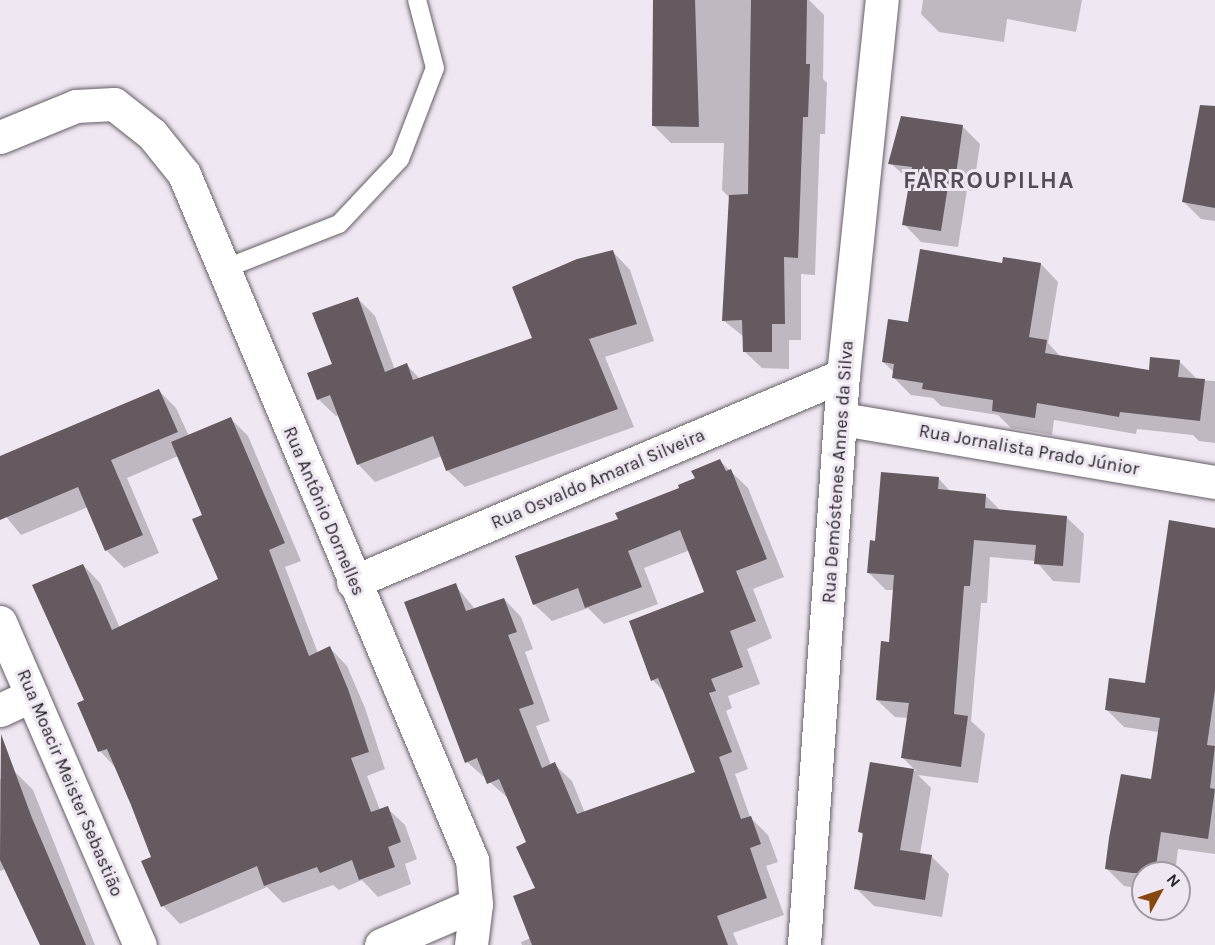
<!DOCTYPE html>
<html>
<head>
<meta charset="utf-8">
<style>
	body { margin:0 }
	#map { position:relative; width:1215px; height:945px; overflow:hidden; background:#efe7f1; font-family:Karla,sans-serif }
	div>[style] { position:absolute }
	.shadow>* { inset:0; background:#0003 }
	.building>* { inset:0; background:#645a60 }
	.roads { filter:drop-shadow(0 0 2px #665f68) drop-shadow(0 0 2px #665f68) }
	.service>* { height:18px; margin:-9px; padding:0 9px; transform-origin:9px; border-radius:9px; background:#fff }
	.minor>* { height:33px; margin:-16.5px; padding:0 16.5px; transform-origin:16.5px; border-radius:16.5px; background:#fff }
	.tertiary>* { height:33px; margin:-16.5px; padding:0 16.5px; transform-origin:16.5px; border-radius:16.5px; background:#fff }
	span { translate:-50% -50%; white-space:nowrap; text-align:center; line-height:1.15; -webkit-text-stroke:6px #efe7f1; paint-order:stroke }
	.street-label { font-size:18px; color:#29262a }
	.district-label { font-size:24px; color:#554e56; font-weight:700; letter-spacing:1.5px }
	.north { position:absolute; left:1131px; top:861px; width:60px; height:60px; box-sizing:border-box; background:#efe7f1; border:2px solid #a09aa1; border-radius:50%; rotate:50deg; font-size:16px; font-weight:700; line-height:24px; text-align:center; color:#29262a }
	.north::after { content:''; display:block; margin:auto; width:21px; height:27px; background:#874710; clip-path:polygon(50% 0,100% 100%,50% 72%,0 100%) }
</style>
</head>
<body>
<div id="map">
	<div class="shadow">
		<i style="clip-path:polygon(654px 0,809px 0,824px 15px,823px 79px,827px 83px,825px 134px,820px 134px,815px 275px,801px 274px,801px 340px,789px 340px,789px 369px,762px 368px,744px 351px,744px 337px,723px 320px,730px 198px,722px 190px,724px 143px,671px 143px,653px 125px)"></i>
		<i style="clip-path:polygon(923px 0,1082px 0,1076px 32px,1007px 19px,1004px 42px,939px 32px,921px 14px)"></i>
		<i style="clip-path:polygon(963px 127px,980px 144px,973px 191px,967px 190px,958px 247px,921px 242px,904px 224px,911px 181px,890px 163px)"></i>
		<i style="clip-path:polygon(1215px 160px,1215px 221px,1201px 219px,1183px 201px)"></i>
		<i style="clip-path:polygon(613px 252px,630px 270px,654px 341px,605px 357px,634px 427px,465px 487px,447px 470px,442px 456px,375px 482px,358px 464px,339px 415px,336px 416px,318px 399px,357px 298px,375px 316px,395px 370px,407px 365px,420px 379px,534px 339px)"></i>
		<i style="clip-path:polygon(1041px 264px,1058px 282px,1048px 343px,1061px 357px,1150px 371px,1179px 361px,1198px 380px,1215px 381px,1215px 443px,1199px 441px,1193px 435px,1137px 429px,1136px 434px,1054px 420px,1052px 435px,1011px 428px,998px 415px,941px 406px,933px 398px,911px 395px,893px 377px,894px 372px,883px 362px,909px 324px,1003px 265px)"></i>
		<i style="clip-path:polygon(159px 391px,176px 408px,189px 436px,231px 419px,248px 436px,301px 561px,285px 567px,318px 653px,330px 648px,347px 666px,365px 708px,385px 769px,367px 776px,380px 810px,387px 808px,405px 825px,417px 859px,405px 864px,411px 884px,378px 897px,362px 880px,339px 890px,333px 885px,283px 903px,267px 887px,180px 924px,163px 906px,143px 862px,153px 857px,116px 768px,100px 751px,79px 704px,86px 701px,83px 565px,100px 583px,120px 628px,220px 580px,204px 516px,178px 456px,127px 478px,159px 553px,124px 568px,106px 550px,88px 507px,21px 535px,0 509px,0 458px)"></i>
		<i style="clip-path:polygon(720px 461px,748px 488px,784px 577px,753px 589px,772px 638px,747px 649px,760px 684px,728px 696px,732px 708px,726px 711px,748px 769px,735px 774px,750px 817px,768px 835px,778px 862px,766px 866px,784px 915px,733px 933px,738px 945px,522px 945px,521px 942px,531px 938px,537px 889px,528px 843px,509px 799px,467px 762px,455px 585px,475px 609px,504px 599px,521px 617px,533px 649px,525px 652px,550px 721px,536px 726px,551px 765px,554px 764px,572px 781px,585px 813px,697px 773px,664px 692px,653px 680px,706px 593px,690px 550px,644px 568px,658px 604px,604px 624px,588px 608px,552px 621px,534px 604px,620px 520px,681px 489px)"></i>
		<i style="clip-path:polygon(938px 478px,951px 492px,985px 495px,1001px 511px,1066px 517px,1084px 534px,1080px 583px,1053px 581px,1036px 561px,990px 557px,987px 603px,981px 603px,971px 721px,985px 734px,978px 783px,918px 775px,931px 788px,920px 854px,931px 856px,949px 874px,942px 917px,874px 906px,856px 888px,864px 836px,859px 831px,871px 763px,916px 771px,903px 758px,908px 718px,895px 717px,877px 700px,890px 643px,894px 590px,886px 590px,868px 572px,876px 542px)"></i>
		<i style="clip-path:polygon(1215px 530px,1215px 854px,1178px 849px,1175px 873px,1143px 873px,1143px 889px,1124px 886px,1106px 868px,1152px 780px,1159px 732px,1124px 727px,1106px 709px,1146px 685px)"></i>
		<i style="clip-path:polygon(15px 772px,33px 790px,95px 945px,41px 945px,6px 869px,0 871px,0 779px)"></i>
	</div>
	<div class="building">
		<i style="clip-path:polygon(653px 0,695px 0,699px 127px,652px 126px)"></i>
		<i style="clip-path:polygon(751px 0,807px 0,806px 64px,810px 64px,808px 117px,803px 117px,798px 258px,784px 257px,785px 324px,772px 324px,772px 352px,743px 352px,742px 320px,722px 321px,729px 195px,748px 194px)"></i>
		<i style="clip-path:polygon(1200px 105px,1215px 106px,1215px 208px,1182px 202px)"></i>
		<i style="clip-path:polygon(901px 116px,963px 125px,956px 174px,950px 173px,941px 231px,902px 225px,912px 167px,888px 164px)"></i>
		<i style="clip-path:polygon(920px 249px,1002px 263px,1003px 257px,1041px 263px,1029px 337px,1047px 340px,1045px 353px,1149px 370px,1150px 357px,1180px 360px,1178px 377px,1205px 379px,1200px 421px,1120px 412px,1119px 417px,1037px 403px,1035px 418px,992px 411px,993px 400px,922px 389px,923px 383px,892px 378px,894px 364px,882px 362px,888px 319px,908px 322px)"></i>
		<i style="clip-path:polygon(613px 250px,637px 324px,589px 339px,618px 409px,446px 471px,433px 436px,357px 465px,330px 395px,317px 400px,307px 373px,332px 364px,312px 313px,358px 297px,385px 372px,407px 363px,413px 380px,532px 338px,512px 287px,577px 259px)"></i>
		<i style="clip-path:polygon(159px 389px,178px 432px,111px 460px,143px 535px,105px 551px,78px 487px,0 520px,0 456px)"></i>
		<i style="clip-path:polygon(231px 417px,285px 543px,269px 550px,309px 656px,330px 646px,348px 689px,369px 752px,351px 758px,371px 812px,388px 806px,401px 842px,388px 847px,395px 867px,359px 880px,352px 860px,320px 873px,317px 867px,264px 886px,257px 866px,161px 907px,141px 861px,151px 857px,131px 805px,107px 749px,98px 752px,77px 703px,84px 700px,32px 585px,83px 564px,112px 630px,218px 579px,192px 519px,202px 515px,171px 442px)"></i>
		<i style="clip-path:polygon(720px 459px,726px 471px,731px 469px,767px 559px,736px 571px,756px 621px,730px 631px,743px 667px,711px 679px,716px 691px,709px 693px,732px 752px,719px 757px,741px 819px,751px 816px,761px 844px,750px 848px,767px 898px,717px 916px,728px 945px,532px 945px,513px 896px,535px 888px,516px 847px,526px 842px,499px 779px,487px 784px,477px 758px,465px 763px,404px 602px,456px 583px,466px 611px,504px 598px,517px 632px,508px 635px,534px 704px,519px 709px,542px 768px,555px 762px,577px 814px,695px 772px,658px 678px,651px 681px,629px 621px,704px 592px,680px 530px,628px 551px,642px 587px,585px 608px,578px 588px,533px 605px,515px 556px,618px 519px,615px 513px,679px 488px,678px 485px,695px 478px,691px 471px)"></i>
		<i style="clip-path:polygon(881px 472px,939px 477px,938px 489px,986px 494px,985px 508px,1067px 516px,1063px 566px,1034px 564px,1036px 545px,974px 540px,970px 586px,964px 586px,954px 714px,968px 716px,961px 767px,901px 758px,909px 703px,876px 700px,881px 641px,889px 642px,894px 575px,867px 573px,870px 540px,875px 541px)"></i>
		<i style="clip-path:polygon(1169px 520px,1215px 528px,1215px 690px,1207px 745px,1215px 746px,1210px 788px,1215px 789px,1208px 839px,1161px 832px,1155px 873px,1132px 873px,1105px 869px,1109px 838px,1121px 774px,1151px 779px,1160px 718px,1105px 710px,1109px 678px,1145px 683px)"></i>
		<i style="clip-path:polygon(1px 734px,32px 818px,86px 945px,40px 945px,0 860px)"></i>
		<i style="clip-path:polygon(870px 762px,914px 769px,900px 850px,932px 855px,925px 900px,854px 889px,863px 833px,858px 832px)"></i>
	</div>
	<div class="roads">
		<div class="service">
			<i style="left:224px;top:269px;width:123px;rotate:-21.4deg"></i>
			<i style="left:339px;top:224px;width:89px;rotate:-46.8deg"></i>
			<i style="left:400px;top:159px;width:97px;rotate:-69deg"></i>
			<i style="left:435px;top:68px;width:70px;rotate:-104.8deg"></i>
		</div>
		<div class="minor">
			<i style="left:0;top:137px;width:82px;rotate:-22.2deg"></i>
			<i style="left:76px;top:106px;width:38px;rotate:-3deg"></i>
			<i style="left:114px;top:104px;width:48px;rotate:38.3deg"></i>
			<i style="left:152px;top:134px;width:51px;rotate:51.3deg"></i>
			<i style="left:184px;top:174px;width:744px;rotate:67.23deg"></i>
			<i style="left:472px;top:860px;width:44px;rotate:84.8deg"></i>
			<i style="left:476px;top:904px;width:41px;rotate:97deg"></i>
			<i style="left:842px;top:419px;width:378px;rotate:9.6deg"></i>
			<i style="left:353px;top:582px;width:532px;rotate:-22.9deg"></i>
			<i style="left:0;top:622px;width:352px;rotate:66.6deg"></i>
			<i style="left:0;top:710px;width:35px;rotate:-25deg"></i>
			<i style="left:381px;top:945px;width:103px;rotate:-23.3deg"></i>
		</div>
		<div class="tertiary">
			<i style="left:804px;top:945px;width:571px;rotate:-86.09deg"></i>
			<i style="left:843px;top:375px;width:377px;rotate:-84.1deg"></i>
		</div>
	</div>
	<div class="street-label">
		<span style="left:1029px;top:450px;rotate:10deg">Rua Jornalista Prado Júnior</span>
		<span style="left:838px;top:472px;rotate:-86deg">Rua Demóstenes Annes da Silva</span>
		<span style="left:598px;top:479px;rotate:-23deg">Rua Osvaldo Amaral Silveira</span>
		<span style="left:324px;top:511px;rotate:67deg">Rua Antônio Dornelles</span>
		<span style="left:70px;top:783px;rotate:67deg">Rua Moacir Meister Sebastião</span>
	</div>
	<div class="district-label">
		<span style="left:989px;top:181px">FARROUPILHA</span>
	</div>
	<div class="north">N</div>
</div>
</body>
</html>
